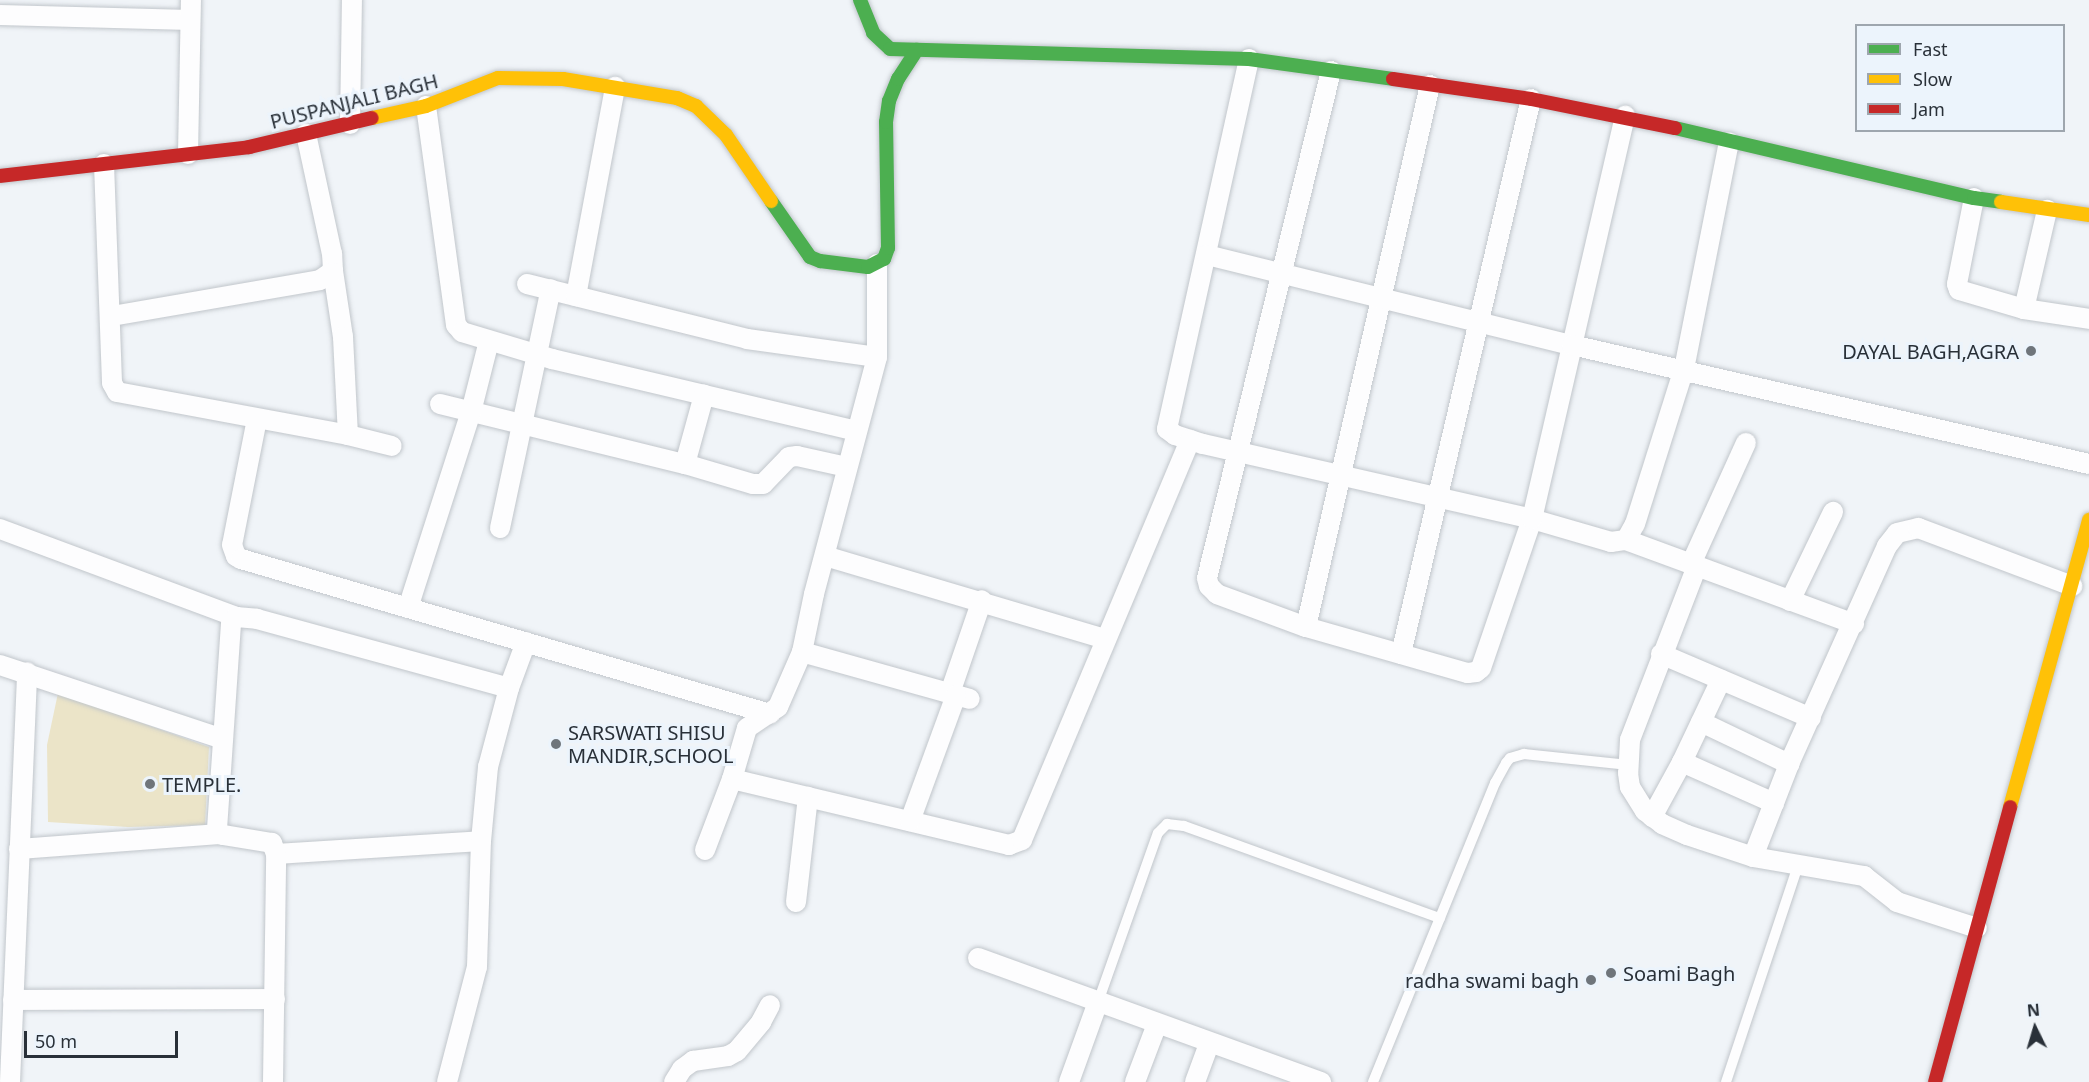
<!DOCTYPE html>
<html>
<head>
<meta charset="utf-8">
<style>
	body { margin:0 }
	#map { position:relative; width:2089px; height:1082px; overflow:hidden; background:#f0f4f8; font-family:"Noto Sans",sans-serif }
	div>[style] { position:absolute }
	.green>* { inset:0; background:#ebe4c8 }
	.roads { filter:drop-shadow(0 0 2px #c1c6cb) drop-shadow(0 0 2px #c1c6cb) }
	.lane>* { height:10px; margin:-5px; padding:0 5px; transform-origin:5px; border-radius:5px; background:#fdfdfe }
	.street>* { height:20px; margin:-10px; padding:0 10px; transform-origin:10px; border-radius:10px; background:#fdfdfe }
	.fast>* { height:14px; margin:-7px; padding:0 7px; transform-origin:7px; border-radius:7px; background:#4caf50 }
	.slow>* { height:14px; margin:-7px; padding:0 7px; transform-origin:7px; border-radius:7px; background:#ffc107 }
	.jam>* { height:14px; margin:-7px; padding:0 7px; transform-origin:7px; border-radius:7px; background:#c62828 }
	.dots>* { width:16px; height:16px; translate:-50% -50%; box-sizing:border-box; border:3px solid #ecf4fc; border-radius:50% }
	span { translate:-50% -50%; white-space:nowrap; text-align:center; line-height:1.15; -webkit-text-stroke:6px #ecf4fc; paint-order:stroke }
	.street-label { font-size:20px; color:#293038 }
	.poi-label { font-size:20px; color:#293038 }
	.right { translate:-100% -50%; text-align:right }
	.left { translate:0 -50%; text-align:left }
	.legend { position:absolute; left:1855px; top:24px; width:210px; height:108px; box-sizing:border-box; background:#ecf4fc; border:2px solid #9ea6ae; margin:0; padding:8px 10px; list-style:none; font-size:18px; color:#293038 }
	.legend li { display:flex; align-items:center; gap:12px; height:30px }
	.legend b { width:30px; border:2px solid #9ea6ae }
	.north { position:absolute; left:2005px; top:998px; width:60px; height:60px; -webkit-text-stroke:4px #ecf4fc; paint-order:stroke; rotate:355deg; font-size:16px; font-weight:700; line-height:24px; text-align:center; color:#293038 }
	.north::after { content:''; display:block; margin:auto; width:21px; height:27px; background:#293038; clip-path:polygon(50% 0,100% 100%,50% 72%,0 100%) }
	.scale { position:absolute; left:24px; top:1031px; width:154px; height:27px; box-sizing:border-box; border:3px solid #293038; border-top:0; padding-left:8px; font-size:18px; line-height:21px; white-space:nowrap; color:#293038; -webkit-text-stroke:4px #ecf4fc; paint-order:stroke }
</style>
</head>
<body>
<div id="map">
	<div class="green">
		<i style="clip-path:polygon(58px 693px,209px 747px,205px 825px,128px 827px,48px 822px,47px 745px)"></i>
	</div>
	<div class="roads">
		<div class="lane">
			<i style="left:1098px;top:1002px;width:179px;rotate:-70.5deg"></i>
			<i style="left:1158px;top:833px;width:13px;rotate:-45deg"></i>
			<i style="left:1167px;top:824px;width:17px;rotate:7deg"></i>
			<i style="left:1184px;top:826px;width:272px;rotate:19.8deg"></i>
			<i style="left:1373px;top:1082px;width:323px;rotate:-67.8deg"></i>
			<i style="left:1495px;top:783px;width:23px;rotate:-61deg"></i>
			<i style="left:1506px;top:763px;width:6px;rotate:-51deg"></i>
			<i style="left:1510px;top:758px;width:15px;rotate:-16deg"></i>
			<i style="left:1524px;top:754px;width:105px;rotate:6deg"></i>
			<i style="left:1726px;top:1082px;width:228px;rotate:-71.6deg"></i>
		</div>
		<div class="street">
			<i style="left:0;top:15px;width:190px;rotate:1.5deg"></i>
			<i style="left:1249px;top:59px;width:379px;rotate:102.5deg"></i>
			<i style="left:1167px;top:429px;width:10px;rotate:37deg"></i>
			<i style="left:1175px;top:435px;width:29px;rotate:18deg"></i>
			<i style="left:1203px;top:444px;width:337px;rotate:12.8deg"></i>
			<i style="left:1532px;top:519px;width:82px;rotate:16.2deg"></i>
			<i style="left:1611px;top:542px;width:15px;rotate:-8deg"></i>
			<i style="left:1626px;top:540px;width:18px;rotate:-61deg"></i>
			<i style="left:1635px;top:524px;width:163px;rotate:-72.5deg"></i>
			<i style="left:1684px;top:369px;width:231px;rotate:-78.8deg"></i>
			<i style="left:1430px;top:85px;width:556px;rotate:102.89deg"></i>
			<i style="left:1306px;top:627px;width:168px;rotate:15.9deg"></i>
			<i style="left:1468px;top:673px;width:8px;rotate:-7deg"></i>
			<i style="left:1476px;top:672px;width:6px;rotate:-39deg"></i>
			<i style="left:1481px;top:668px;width:157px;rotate:-71.1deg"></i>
			<i style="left:1532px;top:519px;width:414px;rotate:-77deg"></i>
			<i style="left:426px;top:106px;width:221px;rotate:82.2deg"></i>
			<i style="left:456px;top:325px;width:9px;rotate:49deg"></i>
			<i style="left:462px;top:332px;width:94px;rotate:16.7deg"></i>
			<i style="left:552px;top:359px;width:313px;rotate:13.3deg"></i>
			<i style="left:350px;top:124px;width:124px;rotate:-89.1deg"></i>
			<i style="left:188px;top:154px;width:154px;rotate:-88.9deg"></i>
			<i style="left:104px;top:164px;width:219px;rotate:87.9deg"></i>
			<i style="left:112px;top:383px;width:10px;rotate:61deg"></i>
			<i style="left:117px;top:392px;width:235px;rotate:10.5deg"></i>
			<i style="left:348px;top:435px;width:45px;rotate:14deg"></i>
			<i style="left:1974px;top:198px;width:88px;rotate:101.2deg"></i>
			<i style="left:1957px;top:284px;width:6px;rotate:72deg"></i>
			<i style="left:1959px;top:290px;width:68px;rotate:16.3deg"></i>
			<i style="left:2024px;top:309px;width:66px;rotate:8.7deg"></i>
			<i style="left:1207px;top:255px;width:376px;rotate:13.9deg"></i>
			<i style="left:1572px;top:345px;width:531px;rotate:12.96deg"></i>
			<i style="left:333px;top:271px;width:67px;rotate:81.4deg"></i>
			<i style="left:343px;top:337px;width:98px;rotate:87.1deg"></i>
			<i style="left:527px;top:284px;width:227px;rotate:14deg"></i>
			<i style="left:747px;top:339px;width:131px;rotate:7.9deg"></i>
			<i style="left:576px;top:296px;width:213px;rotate:-79.4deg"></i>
			<i style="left:2024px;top:309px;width:102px;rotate:-76.9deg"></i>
			<i style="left:112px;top:316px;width:211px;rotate:-9.8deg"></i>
			<i style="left:320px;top:280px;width:16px;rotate:-35deg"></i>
			<i style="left:333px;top:271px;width:17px;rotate:-93deg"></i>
			<i style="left:332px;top:254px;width:123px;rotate:-102.2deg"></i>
			<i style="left:440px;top:404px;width:252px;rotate:13.8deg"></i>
			<i style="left:685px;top:464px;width:71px;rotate:16.4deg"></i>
			<i style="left:753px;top:484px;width:10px"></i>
			<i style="left:763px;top:484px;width:37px;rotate:-46deg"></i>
			<i style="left:789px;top:457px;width:8px;rotate:-7deg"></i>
			<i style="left:797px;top:456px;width:51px;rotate:12.4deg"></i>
			<i style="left:257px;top:419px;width:128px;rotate:101.2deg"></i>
			<i style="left:232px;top:545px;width:12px;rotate:70deg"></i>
			<i style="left:236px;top:556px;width:6px;rotate:31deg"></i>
			<i style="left:241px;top:559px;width:551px;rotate:16.33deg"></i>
			<i style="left:685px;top:464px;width:72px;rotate:-74.6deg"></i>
			<i style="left:500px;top:528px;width:244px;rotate:-78deg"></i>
			<i style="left:0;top:529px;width:252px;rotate:20.4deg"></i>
			<i style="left:1626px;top:540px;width:243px;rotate:20.2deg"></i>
			<i style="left:825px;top:556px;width:293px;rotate:16.5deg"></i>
			<i style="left:1691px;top:564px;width:133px;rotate:-65.6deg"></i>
			<i style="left:1697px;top:566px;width:186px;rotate:111.1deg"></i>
			<i style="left:1630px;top:740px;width:33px;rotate:93deg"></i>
			<i style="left:1628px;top:773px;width:14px;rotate:82deg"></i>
			<i style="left:1630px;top:787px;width:28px;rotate:58deg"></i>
			<i style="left:1645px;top:811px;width:21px;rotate:37deg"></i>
			<i style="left:1662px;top:824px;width:27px;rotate:24deg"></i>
			<i style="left:1687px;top:835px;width:70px;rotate:18.4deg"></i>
			<i style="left:1753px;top:857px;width:113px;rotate:9.7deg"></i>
			<i style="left:1864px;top:876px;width:42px;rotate:38.2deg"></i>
			<i style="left:1897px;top:902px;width:84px;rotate:18deg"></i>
			<i style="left:1790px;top:601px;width:99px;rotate:-64.2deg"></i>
			<i style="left:408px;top:608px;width:206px;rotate:-72.2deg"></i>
			<i style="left:471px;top:412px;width:73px;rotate:-75.8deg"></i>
			<i style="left:1306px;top:627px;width:95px;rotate:-159.7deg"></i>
			<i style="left:1217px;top:594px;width:11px;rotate:-135deg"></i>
			<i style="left:1209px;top:586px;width:8px;rotate:-104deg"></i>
			<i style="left:1207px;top:578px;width:522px;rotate:-76.26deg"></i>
			<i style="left:802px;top:652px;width:174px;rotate:15.6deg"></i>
			<i style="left:1401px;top:654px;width:570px;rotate:-76.82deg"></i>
			<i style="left:1661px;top:654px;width:163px;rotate:23.1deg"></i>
			<i style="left:0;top:665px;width:234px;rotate:18.4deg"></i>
			<i style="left:950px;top:693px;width:98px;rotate:-71deg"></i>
			<i style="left:1701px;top:722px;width:98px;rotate:25.5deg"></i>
			<i style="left:1682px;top:762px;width:101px;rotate:24deg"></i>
			<i style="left:732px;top:779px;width:285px;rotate:13.4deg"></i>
			<i style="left:1009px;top:845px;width:14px;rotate:-21deg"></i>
			<i style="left:1022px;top:840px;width:434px;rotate:-67.2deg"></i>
			<i style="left:1652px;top:817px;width:63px;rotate:-61.4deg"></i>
			<i style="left:1682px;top:762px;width:91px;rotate:-64.6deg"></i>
			<i style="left:910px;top:821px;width:134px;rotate:-69.9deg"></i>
			<i style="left:19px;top:849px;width:201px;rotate:-4.3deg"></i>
			<i style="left:705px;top:850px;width:76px;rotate:-69.2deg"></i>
			<i style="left:732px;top:779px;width:53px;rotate:-73.6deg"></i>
			<i style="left:747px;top:728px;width:37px;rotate:-34deg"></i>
			<i style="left:778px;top:707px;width:60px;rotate:-66.4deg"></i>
			<i style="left:802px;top:652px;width:59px;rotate:-78.3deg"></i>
			<i style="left:814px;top:594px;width:245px;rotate:-75.1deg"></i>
			<i style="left:877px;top:357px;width:93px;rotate:-90deg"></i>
			<i style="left:276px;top:854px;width:205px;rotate:-3.6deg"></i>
			<i style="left:1753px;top:857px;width:100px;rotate:-68.8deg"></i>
			<i style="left:1789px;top:764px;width:239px;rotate:-65.8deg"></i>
			<i style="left:1887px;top:546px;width:16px;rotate:-52deg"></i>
			<i style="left:1897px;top:533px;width:22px;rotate:-13deg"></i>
			<i style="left:1918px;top:528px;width:165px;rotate:20.6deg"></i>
			<i style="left:796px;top:902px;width:106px;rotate:-83.5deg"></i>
			<i style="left:978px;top:958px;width:365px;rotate:19.9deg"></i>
			<i style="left:13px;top:1000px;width:262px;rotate:-0.2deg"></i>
			<i style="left:10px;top:1082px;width:410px;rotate:-87.6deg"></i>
			<i style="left:273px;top:1082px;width:228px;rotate:-89.2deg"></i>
			<i style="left:276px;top:854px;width:12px;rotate:-110deg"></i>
			<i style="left:272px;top:843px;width:50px;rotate:-170.7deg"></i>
			<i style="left:223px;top:835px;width:4px;rotate:-166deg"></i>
			<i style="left:219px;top:834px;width:5px;rotate:-112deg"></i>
			<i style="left:217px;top:829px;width:206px;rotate:-86.1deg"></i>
			<i style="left:231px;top:623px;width:8px;rotate:-50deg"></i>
			<i style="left:236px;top:617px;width:21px;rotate:5deg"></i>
			<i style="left:257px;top:619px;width:261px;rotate:15.3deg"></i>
			<i style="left:447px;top:1082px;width:119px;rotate:-75.4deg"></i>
			<i style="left:477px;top:967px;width:126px;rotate:-88.2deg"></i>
			<i style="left:481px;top:841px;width:74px;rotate:-84.6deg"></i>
			<i style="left:488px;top:767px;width:82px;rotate:-75.1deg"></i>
			<i style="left:509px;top:688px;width:49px;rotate:-69.7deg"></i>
			<i style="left:674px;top:1082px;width:15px;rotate:-58deg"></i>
			<i style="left:682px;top:1069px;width:14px;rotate:-36deg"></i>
			<i style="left:693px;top:1061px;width:35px;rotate:-8deg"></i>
			<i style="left:728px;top:1056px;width:10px;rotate:-29deg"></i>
			<i style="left:737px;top:1051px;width:38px;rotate:-50deg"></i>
			<i style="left:761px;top:1022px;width:19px;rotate:-62deg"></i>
			<i style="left:1069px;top:1082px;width:85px;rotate:-70.1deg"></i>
			<i style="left:1135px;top:1082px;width:62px;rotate:-69.2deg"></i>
			<i style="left:1195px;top:1082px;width:40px;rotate:-69.8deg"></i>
		</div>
		<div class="fast">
			<i style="left:860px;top:0;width:35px;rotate:68deg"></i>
			<i style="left:873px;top:33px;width:23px;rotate:43deg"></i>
			<i style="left:890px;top:49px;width:359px;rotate:1.6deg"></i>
			<i style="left:1249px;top:59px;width:145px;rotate:7.9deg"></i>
			<i style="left:1675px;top:128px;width:307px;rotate:13.2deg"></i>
			<i style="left:1974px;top:198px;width:27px;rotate:8deg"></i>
			<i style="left:771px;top:201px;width:68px;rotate:55.1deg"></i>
			<i style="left:810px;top:257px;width:11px;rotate:22deg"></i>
			<i style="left:820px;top:261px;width:48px;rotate:7.1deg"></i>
			<i style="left:868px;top:267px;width:18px;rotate:-27deg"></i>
			<i style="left:884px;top:259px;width:12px;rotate:-70deg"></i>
			<i style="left:888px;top:248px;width:126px;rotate:-90.9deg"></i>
			<i style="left:886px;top:122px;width:21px;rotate:-82deg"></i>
			<i style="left:889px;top:101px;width:24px;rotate:-68deg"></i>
			<i style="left:898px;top:79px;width:35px;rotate:-57deg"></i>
		</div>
		<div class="slow">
			<i style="left:372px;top:118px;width:55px;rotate:-12.5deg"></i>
			<i style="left:426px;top:106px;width:77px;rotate:-21.3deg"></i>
			<i style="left:498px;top:78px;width:65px;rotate:0.9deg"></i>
			<i style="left:563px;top:79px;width:116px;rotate:9.5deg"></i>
			<i style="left:677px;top:98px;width:21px;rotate:23deg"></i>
			<i style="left:696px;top:106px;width:42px;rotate:44deg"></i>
			<i style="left:726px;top:135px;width:80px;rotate:55.7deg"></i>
			<i style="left:2001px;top:202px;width:89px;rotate:8.4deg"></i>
			<i style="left:2010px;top:807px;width:298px;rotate:-74.6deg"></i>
		</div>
		<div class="jam">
			<i style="left:1393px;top:79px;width:139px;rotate:8.2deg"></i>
			<i style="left:1531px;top:99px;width:147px;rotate:11.4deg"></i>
			<i style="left:0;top:176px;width:251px;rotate:-6.6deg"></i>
			<i style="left:249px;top:147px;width:126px;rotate:-13.3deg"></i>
			<i style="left:1935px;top:1082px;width:285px;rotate:-74.7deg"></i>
		</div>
	</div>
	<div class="dots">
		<i style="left:2031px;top:351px;background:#6f757b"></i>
		<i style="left:556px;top:744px;background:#6f757b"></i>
		<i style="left:150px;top:784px;background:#6f757b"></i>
		<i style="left:1611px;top:973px;background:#6f757b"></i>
		<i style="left:1591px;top:980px;background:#6f757b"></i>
	</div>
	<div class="street-label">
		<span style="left:354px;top:101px;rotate:-14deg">PUSPANJALI BAGH</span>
	</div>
	<div class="poi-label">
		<span class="right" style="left:2019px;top:351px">DAYAL BAGH,AGRA</span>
		<span class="left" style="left:568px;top:744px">SARSWATI SHISU<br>MANDIR,SCHOOL</span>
		<span class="left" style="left:162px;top:784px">TEMPLE.</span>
		<span class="left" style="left:1623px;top:973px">Soami Bagh</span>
		<span class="right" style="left:1579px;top:980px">radha swami bagh</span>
	</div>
	<ul class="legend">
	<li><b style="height:8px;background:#4caf50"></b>Fast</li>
	<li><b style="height:8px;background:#ffc107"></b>Slow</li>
	<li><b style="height:8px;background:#c62828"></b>Jam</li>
	</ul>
	<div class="north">N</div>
	<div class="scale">50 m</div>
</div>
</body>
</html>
